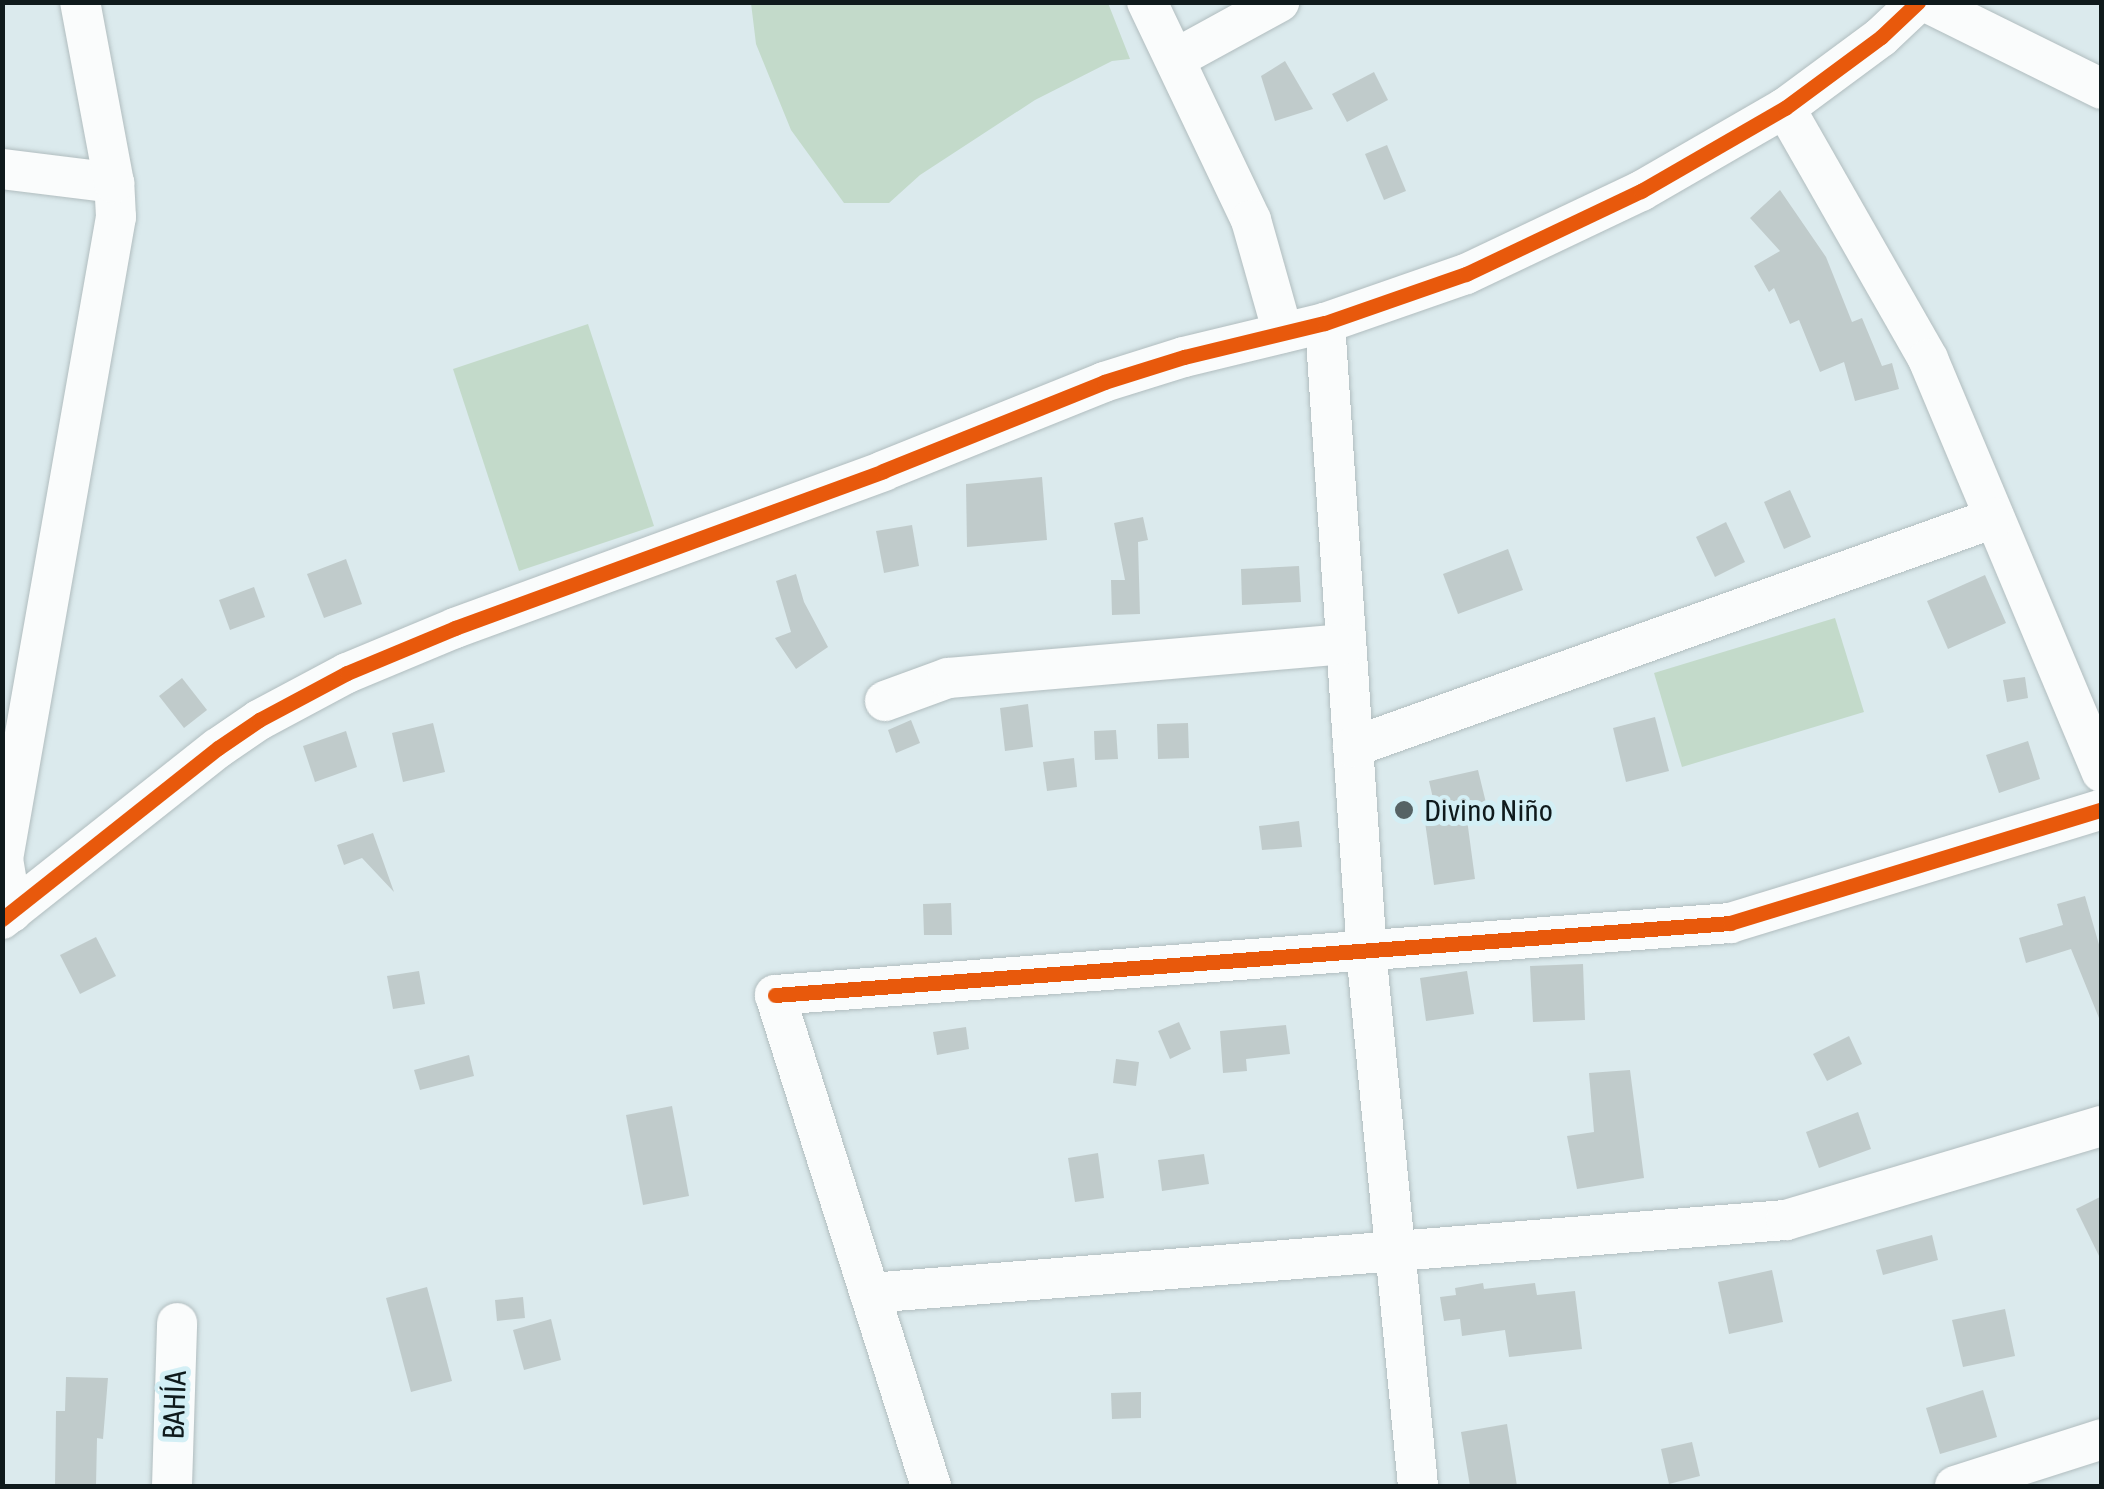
<!DOCTYPE html>
<html>
<head>
<meta charset="utf-8">
<style>
	body { margin:0 }
	#map { position:relative; width:2104px; height:1489px; overflow:hidden; background:#dbeaed; font-family:"Asap Condensed",sans-serif }
	div>[style] { position:absolute }
	.green>* { inset:0; background:#c3daca }
	.building>* { inset:0; background:#c0cbcb }
	.roads { filter:drop-shadow(0 0 2px #b1bdbf) drop-shadow(0 0 2px #b1bdbf) }
	.minor>* { height:40px; margin:-20px; padding:0 20px; transform-origin:20px; border-radius:20px; background:#fafcfc }
	.cycleway>* { height:15px; margin:-7.5px; padding:0 7.5px; transform-origin:7.5px; border-radius:7.5px; background:#e8590c }
	.dots>* { width:28px; height:28px; translate:-50% -50%; box-sizing:border-box; border:5px solid #d3eff5; border-radius:50% }
	span { translate:-50% -50%; white-space:nowrap; text-align:center; line-height:1.15; -webkit-text-stroke:10px #d3eff5; paint-order:stroke }
	.poi-label { font-size:30px; color:#0f1a1c }
	.left { translate:0 -50%; text-align:left }
	.street-label { font-size:30px; color:#0f1a1c }
	.frame { position:absolute; inset:0; border:5px solid #0f1a1c; pointer-events:none }
</style>
</head>
<body>
<div id="map">
	<div class="green">
		<i style="clip-path:polygon(751px 3px,1108px 3px,1130px 59px,1112px 61px,1035px 100px,920px 175px,889px 203px,844px 203px,791px 130px,756px 44px)"></i>
		<i style="clip-path:polygon(588px 324px,654px 526px,519px 571px,453px 369px)"></i>
		<i style="clip-path:polygon(1835px 618px,1864px 712px,1682px 767px,1654px 673px)"></i>
	</div>
	<div class="building">
		<i style="clip-path:polygon(1285px 61px,1313px 109px,1275px 121px,1261px 76px)"></i>
		<i style="clip-path:polygon(1374px 72px,1388px 100px,1347px 122px,1332px 94px)"></i>
		<i style="clip-path:polygon(1387px 145px,1406px 191px,1384px 200px,1365px 154px)"></i>
		<i style="clip-path:polygon(1780px 190px,1826px 257px,1852px 322px,1862px 318px,1882px 366px,1892px 363px,1899px 389px,1855px 401px,1844px 362px,1820px 372px,1799px 320px,1790px 324px,1774px 288px,1769px 292px,1754px 266px,1780px 251px,1750px 218px)"></i>
		<i style="clip-path:polygon(1042px 477px,1047px 540px,967px 547px,966px 484px)"></i>
		<i style="clip-path:polygon(1790px 490px,1811px 537px,1784px 549px,1764px 502px)"></i>
		<i style="clip-path:polygon(1143px 517px,1148px 540px,1138px 542px,1140px 614px,1112px 615px,1111px 580px,1125px 580px,1114px 523px)"></i>
		<i style="clip-path:polygon(1726px 522px,1745px 562px,1715px 577px,1696px 537px)"></i>
		<i style="clip-path:polygon(912px 525px,919px 566px,884px 573px,876px 531px)"></i>
		<i style="clip-path:polygon(1508px 549px,1523px 590px,1458px 614px,1443px 574px)"></i>
		<i style="clip-path:polygon(346px 559px,362px 604px,324px 618px,307px 574px)"></i>
		<i style="clip-path:polygon(1299px 566px,1301px 602px,1242px 605px,1241px 569px)"></i>
		<i style="clip-path:polygon(796px 574px,804px 602px,828px 647px,796px 669px,775px 638px,791px 632px,776px 581px)"></i>
		<i style="clip-path:polygon(1985px 575px,2006px 623px,1948px 649px,1927px 601px)"></i>
		<i style="clip-path:polygon(254px 587px,265px 617px,230px 630px,219px 600px)"></i>
		<i style="clip-path:polygon(2025px 677px,2028px 698px,2007px 702px,2003px 680px)"></i>
		<i style="clip-path:polygon(182px 678px,207px 710px,184px 728px,159px 696px)"></i>
		<i style="clip-path:polygon(1028px 704px,1033px 747px,1005px 751px,1000px 708px)"></i>
		<i style="clip-path:polygon(1655px 717px,1669px 771px,1626px 782px,1613px 728px)"></i>
		<i style="clip-path:polygon(911px 720px,920px 743px,896px 753px,888px 730px)"></i>
		<i style="clip-path:polygon(433px 723px,445px 772px,403px 782px,392px 733px)"></i>
		<i style="clip-path:polygon(1188px 723px,1189px 758px,1158px 759px,1157px 724px)"></i>
		<i style="clip-path:polygon(1116px 730px,1118px 759px,1095px 760px,1094px 731px)"></i>
		<i style="clip-path:polygon(346px 731px,357px 767px,315px 782px,303px 746px)"></i>
		<i style="clip-path:polygon(2028px 741px,2040px 779px,1999px 793px,1986px 755px)"></i>
		<i style="clip-path:polygon(1074px 758px,1077px 787px,1047px 791px,1043px 762px)"></i>
		<i style="clip-path:polygon(1478px 770px,1487px 807px,1466px 812px,1475px 879px,1434px 885px,1425px 822px,1438px 820px,1429px 781px)"></i>
		<i style="clip-path:polygon(1299px 821px,1302px 847px,1262px 850px,1259px 826px)"></i>
		<i style="clip-path:polygon(373px 833px,394px 892px,362px 858px,344px 865px,337px 845px)"></i>
		<i style="clip-path:polygon(2085px 896px,2102px 955px,2101px 1023px,2071px 949px,2026px 963px,2019px 938px,2063px 925px,2057px 904px)"></i>
		<i style="clip-path:polygon(951px 903px,952px 935px,924px 935px,923px 904px)"></i>
		<i style="clip-path:polygon(96px 937px,116px 976px,80px 994px,60px 955px)"></i>
		<i style="clip-path:polygon(1583px 964px,1585px 1020px,1533px 1022px,1530px 966px)"></i>
		<i style="clip-path:polygon(419px 971px,425px 1004px,393px 1009px,387px 976px)"></i>
		<i style="clip-path:polygon(1467px 971px,1474px 1014px,1426px 1021px,1420px 978px)"></i>
		<i style="clip-path:polygon(1179px 1022px,1191px 1049px,1170px 1059px,1158px 1031px)"></i>
		<i style="clip-path:polygon(1286px 1025px,1290px 1054px,1246px 1059px,1247px 1071px,1223px 1073px,1220px 1031px)"></i>
		<i style="clip-path:polygon(966px 1027px,969px 1049px,937px 1055px,933px 1032px)"></i>
		<i style="clip-path:polygon(1849px 1036px,1862px 1064px,1827px 1081px,1813px 1054px)"></i>
		<i style="clip-path:polygon(469px 1055px,474px 1076px,420px 1090px,414px 1070px)"></i>
		<i style="clip-path:polygon(1116px 1059px,1139px 1062px,1136px 1086px,1113px 1083px)"></i>
		<i style="clip-path:polygon(1630px 1070px,1644px 1178px,1577px 1189px,1567px 1136px,1594px 1132px,1589px 1073px)"></i>
		<i style="clip-path:polygon(672px 1106px,689px 1196px,643px 1205px,626px 1115px)"></i>
		<i style="clip-path:polygon(1858px 1112px,1871px 1149px,1819px 1168px,1806px 1132px)"></i>
		<i style="clip-path:polygon(1098px 1153px,1104px 1198px,1075px 1202px,1068px 1158px)"></i>
		<i style="clip-path:polygon(1204px 1154px,1209px 1184px,1162px 1191px,1158px 1160px)"></i>
		<i style="clip-path:polygon(2102px 1196px,2102px 1262px,2076px 1209px)"></i>
		<i style="clip-path:polygon(1932px 1235px,1938px 1260px,1883px 1275px,1876px 1250px)"></i>
		<i style="clip-path:polygon(1772px 1270px,1783px 1322px,1729px 1334px,1718px 1282px)"></i>
		<i style="clip-path:polygon(1483px 1283px,1484px 1289px,1535px 1283px,1537px 1295px,1575px 1291px,1582px 1349px,1509px 1357px,1505px 1330px,1462px 1336px,1460px 1319px,1444px 1321px,1440px 1297px,1456px 1295px,1455px 1288px)"></i>
		<i style="clip-path:polygon(427px 1287px,452px 1381px,411px 1392px,386px 1298px)"></i>
		<i style="clip-path:polygon(523px 1297px,525px 1318px,497px 1321px,495px 1300px)"></i>
		<i style="clip-path:polygon(2005px 1309px,2015px 1356px,1963px 1367px,1952px 1320px)"></i>
		<i style="clip-path:polygon(551px 1319px,561px 1360px,524px 1370px,513px 1330px)"></i>
		<i style="clip-path:polygon(66px 1377px,108px 1378px,103px 1439px,97px 1438px,96px 1486px,55px 1486px,56px 1411px,65px 1411px)"></i>
		<i style="clip-path:polygon(1983px 1390px,1997px 1437px,1940px 1454px,1926px 1408px)"></i>
		<i style="clip-path:polygon(1141px 1392px,1141px 1418px,1112px 1419px,1111px 1393px)"></i>
		<i style="clip-path:polygon(1507px 1424px,1517px 1486px,1470px 1486px,1461px 1432px)"></i>
		<i style="clip-path:polygon(1692px 1442px,1700px 1476px,1669px 1484px,1661px 1449px)"></i>
	</div>
	<div class="roads">
		<div class="minor">
			<i style="left:1147px;top:2px;width:242px;rotate:64.5deg"></i>
			<i style="left:1251px;top:220px;width:117px;rotate:74.2deg"></i>
			<i style="left:1926px;top:2px;width:196px;rotate:26.3deg"></i>
			<i style="left:1175px;top:59px;width:119px;rotate:-28.7deg"></i>
			<i style="left:1785px;top:108px;width:289px;rotate:60.3deg"></i>
			<i style="left:1928px;top:359px;width:448px;rotate:67.2deg"></i>
			<i style="left:2px;top:169px;width:113px;rotate:7.1deg"></i>
			<i style="left:1325px;top:323px;width:649px;rotate:86.2deg"></i>
			<i style="left:1368px;top:971px;width:517px;rotate:84.45deg"></i>
			<i style="left:885px;top:701px;width:67px;rotate:-20.1deg"></i>
			<i style="left:948px;top:678px;width:399px;rotate:-4.9deg"></i>
			<i style="left:1353px;top:747px;width:681px;rotate:-19.66deg"></i>
			<i style="left:12px;top:912px;width:54px;rotate:-99.6deg"></i>
			<i style="left:3px;top:859px;width:652px;rotate:-80.02deg"></i>
			<i style="left:116px;top:217px;width:34px;rotate:-93deg"></i>
			<i style="left:114px;top:183px;width:184px;rotate:-100.6deg"></i>
			<i style="left:2px;top:919px;width:275px;rotate:-38.4deg"></i>
			<i style="left:218px;top:748px;width:50px;rotate:-34.3deg"></i>
			<i style="left:259px;top:720px;width:100px;rotate:-28.1deg"></i>
			<i style="left:347px;top:673px;width:117px;rotate:-22.6deg"></i>
			<i style="left:455px;top:628px;width:456px;rotate:-20.1deg"></i>
			<i style="left:883px;top:471px;width:238px;rotate:-21.9deg"></i>
			<i style="left:1104px;top:382px;width:84px;rotate:-17.4deg"></i>
			<i style="left:1184px;top:357px;width:145px;rotate:-13.6deg"></i>
			<i style="left:1325px;top:323px;width:149px;rotate:-19.2deg"></i>
			<i style="left:1466px;top:274px;width:194px;rotate:-25.4deg"></i>
			<i style="left:1641px;top:191px;width:166px;rotate:-30deg"></i>
			<i style="left:1785px;top:108px;width:119px;rotate:-36.5deg"></i>
			<i style="left:1881px;top:37px;width:51px;rotate:-43.4deg"></i>
			<i style="left:870px;top:1293px;width:919px;rotate:-4.56deg"></i>
			<i style="left:1786px;top:1220px;width:330px;rotate:-16.6deg"></i>
			<i style="left:172px;top:1486px;width:163px;rotate:-88.2deg"></i>
			<i style="left:931px;top:1486px;width:515px;rotate:-107.63deg"></i>
			<i style="left:775px;top:995px;width:958px;rotate:-4.31deg"></i>
			<i style="left:1730px;top:923px;width:389px;rotate:-17deg"></i>
			<i style="left:1955px;top:1486px;width:154px;rotate:-17.7deg"></i>
		</div>
	</div>
	<div class="cycleway">
		<i style="left:2px;top:919px;width:275px;rotate:-38.4deg"></i>
		<i style="left:218px;top:748px;width:50px;rotate:-34.3deg"></i>
		<i style="left:259px;top:720px;width:100px;rotate:-28.1deg"></i>
		<i style="left:347px;top:673px;width:117px;rotate:-22.6deg"></i>
		<i style="left:455px;top:628px;width:456px;rotate:-20.1deg"></i>
		<i style="left:883px;top:471px;width:238px;rotate:-21.9deg"></i>
		<i style="left:1104px;top:382px;width:84px;rotate:-17.4deg"></i>
		<i style="left:1184px;top:357px;width:145px;rotate:-13.6deg"></i>
		<i style="left:1325px;top:323px;width:149px;rotate:-19.2deg"></i>
		<i style="left:1466px;top:274px;width:194px;rotate:-25.4deg"></i>
		<i style="left:1641px;top:191px;width:166px;rotate:-30deg"></i>
		<i style="left:1785px;top:108px;width:119px;rotate:-36.5deg"></i>
		<i style="left:1881px;top:37px;width:51px;rotate:-43.4deg"></i>
		<i style="left:775px;top:995px;width:958px;rotate:-4.31deg"></i>
		<i style="left:1730px;top:923px;width:389px;rotate:-17deg"></i>
	</div>
	<div class="dots">
		<i style="left:1404px;top:810px;background:#566365"></i>
	</div>
	<div class="poi-label">
		<span class="left" style="left:1424px;top:810px">Divino Niño</span>
	</div>
	<div class="street-label">
		<span style="left:174px;top:1405px;rotate:-88deg">BAHÍA</span>
	</div>
	<div class="frame"></div>
</div>
</body>
</html>
